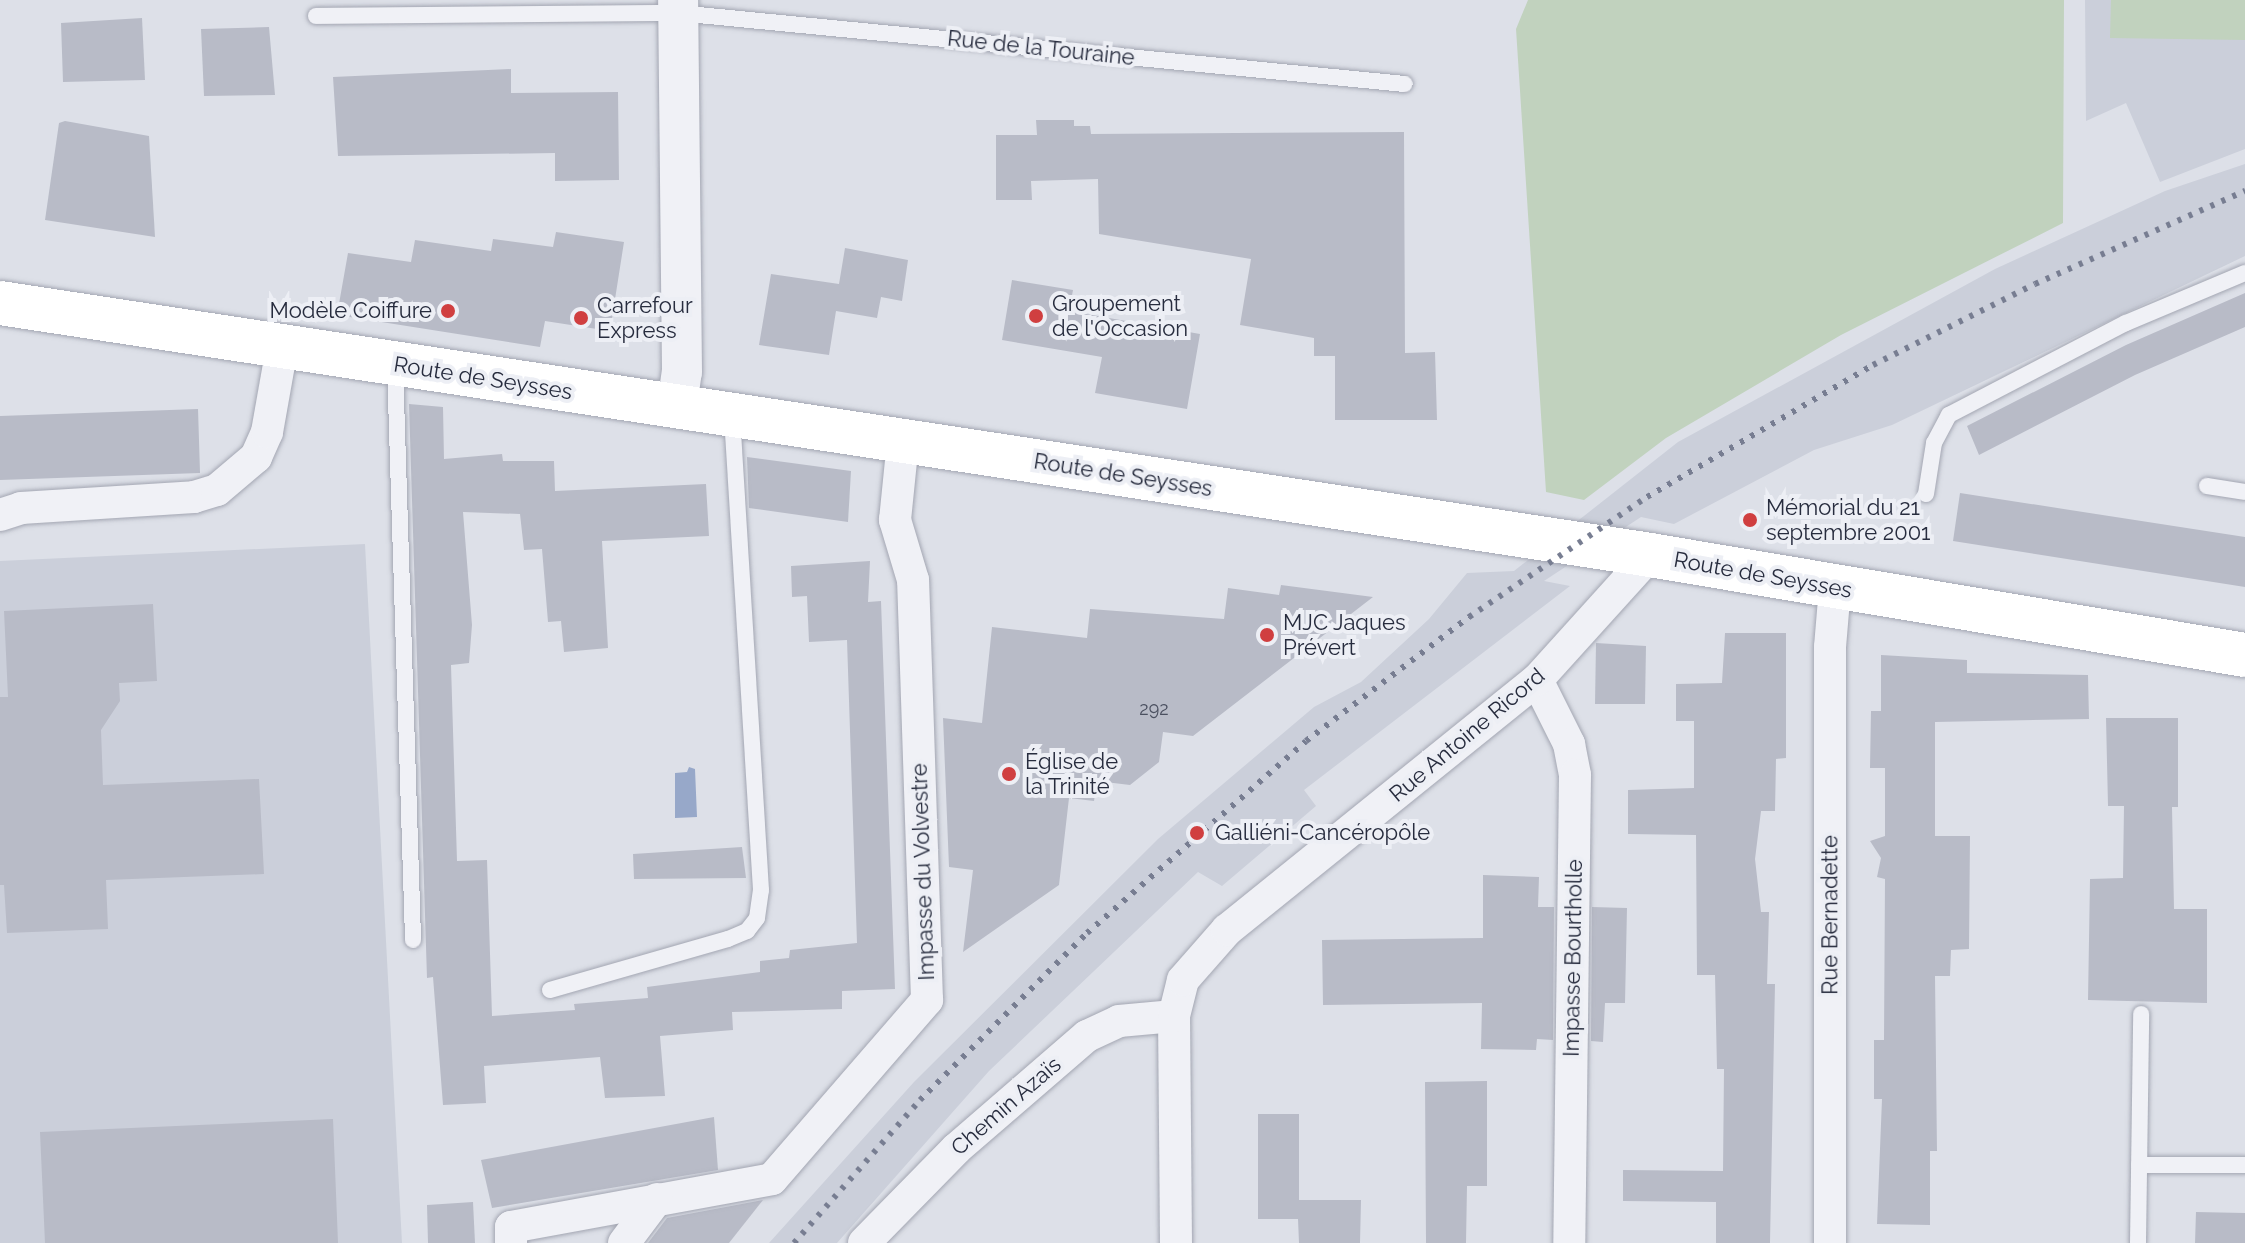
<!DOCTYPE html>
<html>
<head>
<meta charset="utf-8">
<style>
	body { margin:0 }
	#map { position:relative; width:2245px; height:1243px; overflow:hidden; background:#dde0e8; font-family:Raleway,sans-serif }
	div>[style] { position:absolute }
	.built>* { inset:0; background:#cbcfda }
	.green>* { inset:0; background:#c1d2be }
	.water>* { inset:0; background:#97a8c9 }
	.building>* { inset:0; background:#b8bbc7 }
	.roads { filter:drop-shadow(0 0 2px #a3a6b2) drop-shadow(0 0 2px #a3a6b2) }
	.service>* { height:16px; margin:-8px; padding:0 8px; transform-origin:8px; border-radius:8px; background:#f0f1f6 }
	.minor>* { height:32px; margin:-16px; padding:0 16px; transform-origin:16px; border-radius:16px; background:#f0f1f6 }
	.tertiary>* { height:40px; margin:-20px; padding:0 20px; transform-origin:20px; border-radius:20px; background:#f0f1f6 }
	.secondary>* { height:44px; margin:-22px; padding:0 22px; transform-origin:22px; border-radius:22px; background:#fff }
	.rail>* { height:6px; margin-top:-3px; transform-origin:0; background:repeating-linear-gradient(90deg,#777d91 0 4px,transparent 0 12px) }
	.dots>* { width:22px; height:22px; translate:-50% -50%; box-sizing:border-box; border:4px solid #edeff5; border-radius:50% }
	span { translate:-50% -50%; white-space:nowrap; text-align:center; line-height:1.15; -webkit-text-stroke:8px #edeff5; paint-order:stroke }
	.number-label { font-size:18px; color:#4b5060 }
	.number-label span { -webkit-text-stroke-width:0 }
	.street-label { font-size:22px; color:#272c3e }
	.poi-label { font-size:22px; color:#272c3e }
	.left { translate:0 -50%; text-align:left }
	.right { translate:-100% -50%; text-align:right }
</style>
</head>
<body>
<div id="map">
	<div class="built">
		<i style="clip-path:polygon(2085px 0,2245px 0,2245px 149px,2160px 182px,2126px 103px,2086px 121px)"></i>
		<i style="clip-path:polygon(2245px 164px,2245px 256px,1892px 425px,1814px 450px,1674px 524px,1641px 517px,1544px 581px,1570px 586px,1304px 790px,1316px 806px,1222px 886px,1198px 872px,989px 1071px,837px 1243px,769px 1243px,914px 1082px,1158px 839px,1314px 707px,1361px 682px,1429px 619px,1467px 573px,1514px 571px,1678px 442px,1995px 269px,2165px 191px)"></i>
		<i style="clip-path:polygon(365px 544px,402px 1243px,0 1243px,0 561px)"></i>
	</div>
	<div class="green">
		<i style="clip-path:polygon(1528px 0,2064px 0,2063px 223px,1841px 335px,1666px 438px,1584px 500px,1546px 492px,1516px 29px)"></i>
		<i style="clip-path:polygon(2111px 0,2245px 0,2245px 40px,2110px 38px)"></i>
	</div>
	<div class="water">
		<i style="clip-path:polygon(689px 767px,695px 769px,697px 817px,675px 818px,675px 773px,687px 772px)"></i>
	</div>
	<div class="building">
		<i style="clip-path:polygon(142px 18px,145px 80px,63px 82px,61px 23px)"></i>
		<i style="clip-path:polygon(269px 27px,275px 95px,204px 96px,201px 29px)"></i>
		<i style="clip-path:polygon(511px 69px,511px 93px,618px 92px,619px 180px,555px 181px,555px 153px,338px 156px,333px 77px)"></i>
		<i style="clip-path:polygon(1036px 120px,1074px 120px,1074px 126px,1090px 126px,1091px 134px,1404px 132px,1405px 353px,1435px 352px,1437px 420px,1335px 420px,1335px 356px,1314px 356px,1314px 338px,1240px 325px,1251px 259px,1099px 234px,1098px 179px,1031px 181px,1032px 200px,996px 200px,996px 135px,1037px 135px)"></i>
		<i style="clip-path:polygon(65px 121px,149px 136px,155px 237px,45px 220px,59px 123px)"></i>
		<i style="clip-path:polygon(556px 232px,624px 242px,610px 331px,545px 321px,540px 347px,337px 315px,348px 253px,411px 262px,415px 240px,491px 251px,493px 239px,553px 247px)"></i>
		<i style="clip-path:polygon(845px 248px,908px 260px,902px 301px,881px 297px,877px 318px,836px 311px,829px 355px,759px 345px,771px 274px,839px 284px)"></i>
		<i style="clip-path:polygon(1012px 280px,1073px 290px,1069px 311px,1200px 334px,1187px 409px,1095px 393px,1102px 357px,1002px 340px)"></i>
		<i style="clip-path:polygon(2245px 293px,2245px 327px,2135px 375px,1979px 455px,1967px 426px,2126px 345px)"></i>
		<i style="clip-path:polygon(409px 404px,443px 407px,444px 459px,502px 454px,503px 461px,554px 461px,555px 491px,706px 484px,709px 536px,602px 541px,608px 648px,564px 652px,561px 621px,548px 622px,542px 549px,524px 550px,520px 514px,463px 512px,472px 625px,469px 663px,451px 665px,457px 861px,487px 860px,492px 1016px,575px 1010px,574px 1004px,648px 998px,647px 987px,760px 972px,760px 961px,789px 958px,790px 950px,857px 943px,847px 640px,809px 642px,807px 596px,792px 597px,791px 566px,870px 561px,868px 602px,881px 601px,895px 989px,842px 991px,842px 1009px,732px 1012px,733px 1030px,660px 1036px,665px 1096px,605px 1098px,600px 1057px,484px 1066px,486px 1103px,443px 1105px,433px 977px,427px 978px)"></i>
		<i style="clip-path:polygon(198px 409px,200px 473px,0 480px,0 416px)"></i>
		<i style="clip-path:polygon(747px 457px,851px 471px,848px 522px,749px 508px)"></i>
		<i style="clip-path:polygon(1960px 493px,2245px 537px,2245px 587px,1953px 541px)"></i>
		<i style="clip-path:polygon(1281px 585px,1373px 597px,1193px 736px,1163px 732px,1159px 762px,1130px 785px,1097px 781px,1094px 801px,1069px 798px,1059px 885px,963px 952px,973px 870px,949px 867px,943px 718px,982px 723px,992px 627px,1087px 638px,1090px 609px,1224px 619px,1228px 588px,1279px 595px)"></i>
		<i style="clip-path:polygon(153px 604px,157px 681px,119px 683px,120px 701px,101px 730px,103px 785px,259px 779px,264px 874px,106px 880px,108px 929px,7px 933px,4px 885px,0 885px,0 697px,8px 697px,4px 611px)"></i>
		<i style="clip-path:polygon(1725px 633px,1786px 633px,1786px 758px,1776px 759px,1775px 811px,1761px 811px,1755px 859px,1761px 912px,1769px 912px,1767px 984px,1775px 984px,1770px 1243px,1716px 1243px,1716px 1202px,1623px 1201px,1623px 1170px,1723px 1171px,1724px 1069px,1717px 1069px,1715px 975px,1697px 975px,1696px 835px,1628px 834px,1628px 790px,1694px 788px,1694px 721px,1676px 721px,1676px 684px,1722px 683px)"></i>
		<i style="clip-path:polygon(1596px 643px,1646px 646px,1645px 704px,1595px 704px)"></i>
		<i style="clip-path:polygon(1881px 655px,1967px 660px,1967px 673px,2088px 675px,2089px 719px,1935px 722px,1935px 836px,1970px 836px,1969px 949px,1951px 950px,1950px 976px,1935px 976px,1937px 1151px,1930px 1151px,1930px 1225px,1877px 1224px,1882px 1099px,1874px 1099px,1874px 1040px,1884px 1040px,1885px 879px,1877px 877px,1881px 858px,1870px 841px,1885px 836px,1885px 768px,1870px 768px,1871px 711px,1881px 711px)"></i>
		<i style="clip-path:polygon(2106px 718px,2178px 718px,2178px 807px,2172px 807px,2174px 909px,2207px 909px,2207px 1003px,2088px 1000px,2090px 879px,2123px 878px,2124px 806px,2108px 806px)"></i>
		<i style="clip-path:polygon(742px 847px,746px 878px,634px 879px,633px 854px)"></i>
		<i style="clip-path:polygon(1483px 875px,1539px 877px,1538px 907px,1554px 907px,1553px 1040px,1537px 1039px,1536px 1050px,1481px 1049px,1482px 1003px,1323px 1005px,1322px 940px,1483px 938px)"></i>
		<i style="clip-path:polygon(1592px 907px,1627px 908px,1625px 1003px,1605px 1003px,1603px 1042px,1591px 1041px)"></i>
		<i style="clip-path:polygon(1487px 1081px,1487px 1186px,1467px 1186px,1466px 1243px,1426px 1243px,1425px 1082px)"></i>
		<i style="clip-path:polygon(1258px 1114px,1299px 1114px,1299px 1200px,1361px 1200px,1360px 1243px,1299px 1243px,1298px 1219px,1258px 1219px)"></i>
		<i style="clip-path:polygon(714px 1117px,718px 1170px,492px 1208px,481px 1160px)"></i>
		<i style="clip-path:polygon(333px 1119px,338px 1243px,45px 1243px,40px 1132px)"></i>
		<i style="clip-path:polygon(763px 1200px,729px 1243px,648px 1243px,667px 1218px)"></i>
		<i style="clip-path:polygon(473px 1202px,475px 1243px,428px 1243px,427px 1205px)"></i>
		<i style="clip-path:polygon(2196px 1212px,2245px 1213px,2245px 1243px,2195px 1243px)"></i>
	</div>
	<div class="roads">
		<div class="service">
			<i style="left:316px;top:16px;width:362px;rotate:-0.5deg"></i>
			<i style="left:678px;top:13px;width:730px;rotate:5.58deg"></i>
			<i style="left:395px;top:366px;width:574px;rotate:88.2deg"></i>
			<i style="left:2207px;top:486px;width:38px;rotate:9deg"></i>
			<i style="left:1926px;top:494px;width:52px;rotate:-81.1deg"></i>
			<i style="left:1934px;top:443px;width:32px;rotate:-62deg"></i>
			<i style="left:1949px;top:415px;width:199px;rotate:-27.5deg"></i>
			<i style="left:2126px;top:323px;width:129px;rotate:-22.8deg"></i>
			<i style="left:550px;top:990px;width:185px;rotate:-16deg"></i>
			<i style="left:728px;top:939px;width:21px;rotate:-23deg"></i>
			<i style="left:747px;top:931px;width:16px;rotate:-52deg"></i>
			<i style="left:757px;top:918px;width:28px;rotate:-82deg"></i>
			<i style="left:761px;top:890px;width:475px;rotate:-93.5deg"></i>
			<i style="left:2139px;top:1165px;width:106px"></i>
			<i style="left:2138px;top:1243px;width:229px;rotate:-89.2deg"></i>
		</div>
		<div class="minor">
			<i style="left:0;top:515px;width:22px;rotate:-18deg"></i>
			<i style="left:21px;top:508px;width:173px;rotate:-3.6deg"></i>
			<i style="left:194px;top:497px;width:24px;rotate:-17deg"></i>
			<i style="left:217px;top:490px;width:51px;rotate:-40.2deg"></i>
			<i style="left:256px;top:457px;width:27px;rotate:-66deg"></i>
			<i style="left:267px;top:432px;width:85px;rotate:-79.9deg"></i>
			<i style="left:1537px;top:680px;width:72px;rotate:63.4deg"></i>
			<i style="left:1569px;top:744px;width:32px;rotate:79deg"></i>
			<i style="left:1575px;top:775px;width:468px;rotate:90.7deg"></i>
			<i style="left:511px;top:1243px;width:16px;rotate:-90deg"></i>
			<i style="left:511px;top:1227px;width:265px;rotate:-10.4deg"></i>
			<i style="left:772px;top:1179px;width:237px;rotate:-49.1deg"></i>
			<i style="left:927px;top:1000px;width:420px;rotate:-91.9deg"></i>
			<i style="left:913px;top:580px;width:63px;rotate:-106.7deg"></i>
			<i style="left:895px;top:520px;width:79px;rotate:-84.2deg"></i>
			<i style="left:624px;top:1243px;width:55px;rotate:-53.1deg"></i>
			<i style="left:864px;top:1243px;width:132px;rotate:-45.6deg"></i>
			<i style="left:956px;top:1149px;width:173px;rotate:-40.8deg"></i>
			<i style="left:1087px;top:1036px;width:35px;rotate:-25deg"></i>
			<i style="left:1119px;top:1021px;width:55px;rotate:-5.2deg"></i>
			<i style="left:1176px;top:1243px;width:227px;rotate:-90.5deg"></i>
			<i style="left:1174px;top:1016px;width:37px;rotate:-76deg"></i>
			<i style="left:1183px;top:980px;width:67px;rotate:-48.7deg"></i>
			<i style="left:1227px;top:930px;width:398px;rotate:-38.9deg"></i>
			<i style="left:1537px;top:680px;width:169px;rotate:-47.9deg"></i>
			<i style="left:1830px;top:1243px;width:596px;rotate:-90deg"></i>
			<i style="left:1830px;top:647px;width:59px;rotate:-85.2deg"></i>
		</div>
		<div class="tertiary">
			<i style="left:677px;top:406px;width:34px;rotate:-82deg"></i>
			<i style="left:682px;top:372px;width:372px;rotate:-90.6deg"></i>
		</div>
		<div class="secondary">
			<i style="left:0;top:303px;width:1669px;rotate:8.68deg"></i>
			<i style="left:1650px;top:555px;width:603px;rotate:9.54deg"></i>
		</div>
	</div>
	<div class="rail">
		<i style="left:794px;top:1243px;width:191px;rotate:-48.6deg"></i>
		<i style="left:920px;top:1100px;width:236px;rotate:-45deg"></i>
		<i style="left:1087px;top:933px;width:291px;rotate:-41.2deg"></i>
		<i style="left:1306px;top:741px;width:205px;rotate:-37.3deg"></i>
		<i style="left:1469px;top:617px;width:215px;rotate:-34deg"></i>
		<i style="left:1647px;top:497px;width:262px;rotate:-30.3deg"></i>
		<i style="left:1873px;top:365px;width:181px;rotate:-26.6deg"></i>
		<i style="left:2035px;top:284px;width:230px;rotate:-23.9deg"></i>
	</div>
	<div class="dots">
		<i style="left:448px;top:311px;background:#d03f40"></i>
		<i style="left:1036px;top:316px;background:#d03f40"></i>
		<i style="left:581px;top:318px;background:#d03f40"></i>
		<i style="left:1750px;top:520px;background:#d03f40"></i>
		<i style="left:1267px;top:635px;background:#d03f40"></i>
		<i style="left:1009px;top:774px;background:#d03f40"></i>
		<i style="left:1197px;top:833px;background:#d03f40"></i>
	</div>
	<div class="number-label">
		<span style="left:1154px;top:709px">292</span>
	</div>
	<div class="street-label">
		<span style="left:1041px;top:48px;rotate:6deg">Rue de la Touraine</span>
		<span style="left:483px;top:378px;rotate:9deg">Route de Seysses</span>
		<span style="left:1123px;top:475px;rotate:9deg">Route de Seysses</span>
		<span style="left:1763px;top:575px;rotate:10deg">Route de Seysses</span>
		<span style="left:1467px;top:735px;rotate:-40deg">Rue Antoine Ricord</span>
		<span style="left:923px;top:872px;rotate:-92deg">Impasse du Volvestre</span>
		<span style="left:1830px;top:915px;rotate:-90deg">Rue Bernadette</span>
		<span style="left:1573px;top:958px;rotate:-89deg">Impasse Bourtholle</span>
		<span style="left:1006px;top:1106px;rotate:-41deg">Chemin Azaïs</span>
	</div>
	<div class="poi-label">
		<span class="left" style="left:1052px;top:316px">Groupement<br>de l'Occasion</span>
		<span class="left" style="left:597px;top:318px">Carrefour<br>Express</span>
		<span class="right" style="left:432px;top:311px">Modèle Coiffure</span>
		<span class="left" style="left:1766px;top:520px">Mémorial du 21<br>septembre 2001</span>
		<span class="left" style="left:1283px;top:635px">MJC Jaques<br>Prévert</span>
		<span class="left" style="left:1025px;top:774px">Église de<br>la Trinité</span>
		<span class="left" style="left:1215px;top:833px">Galliéni-Cancéropôle</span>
	</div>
</div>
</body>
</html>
